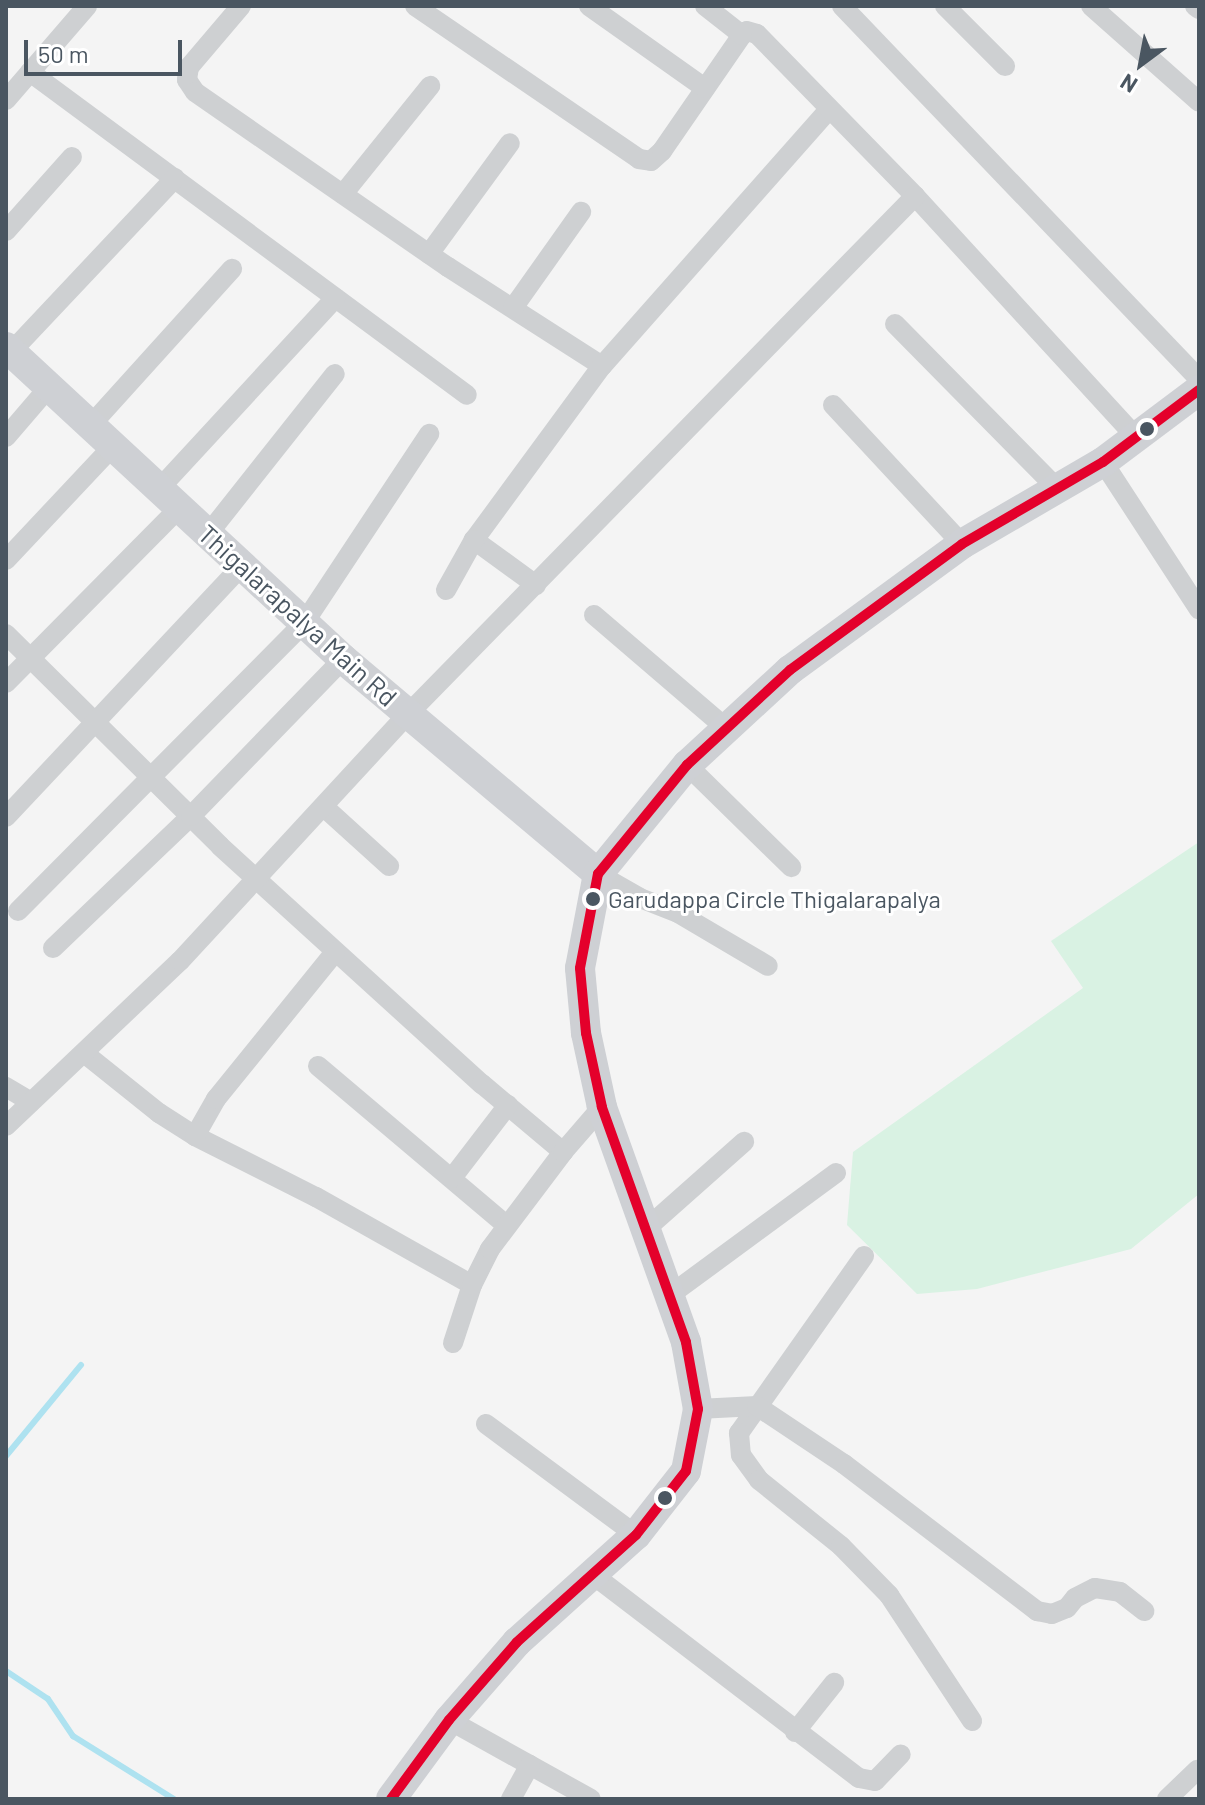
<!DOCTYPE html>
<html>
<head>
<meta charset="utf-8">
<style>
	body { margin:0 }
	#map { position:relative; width:1205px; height:1805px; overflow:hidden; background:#f4f4f4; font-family:Barlow,sans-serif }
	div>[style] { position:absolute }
	.green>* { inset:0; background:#d9f2e3 }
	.stream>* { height:6px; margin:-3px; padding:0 3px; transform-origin:3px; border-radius:3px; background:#aee2f0 }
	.street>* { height:20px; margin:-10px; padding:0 10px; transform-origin:10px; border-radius:10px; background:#ced0d2 }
	.secondary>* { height:30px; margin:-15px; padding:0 15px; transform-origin:15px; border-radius:15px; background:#ced0d4 }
	.bus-1>* { height:10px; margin:-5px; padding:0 5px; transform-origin:5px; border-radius:5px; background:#e4002b }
	.dots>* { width:22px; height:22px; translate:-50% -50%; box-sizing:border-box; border:4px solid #fff; border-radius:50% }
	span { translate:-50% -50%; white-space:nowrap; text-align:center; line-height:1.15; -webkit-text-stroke:6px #fff; paint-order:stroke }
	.bus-label { font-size:24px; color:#4a5661 }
	.left { translate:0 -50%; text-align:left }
	.street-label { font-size:26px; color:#4a5661 }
	.frame { position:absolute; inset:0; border:8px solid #4a5661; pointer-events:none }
	.north { position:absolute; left:1101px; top:24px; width:80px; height:80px; -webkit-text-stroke:6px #fff; paint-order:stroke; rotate:212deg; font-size:22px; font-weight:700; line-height:32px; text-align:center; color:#4a5661 }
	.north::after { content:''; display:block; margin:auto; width:28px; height:36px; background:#4a5661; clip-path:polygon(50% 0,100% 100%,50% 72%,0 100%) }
	.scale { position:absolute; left:24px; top:40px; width:158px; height:36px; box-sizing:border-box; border:4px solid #4a5661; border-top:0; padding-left:10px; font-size:24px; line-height:28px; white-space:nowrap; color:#4a5661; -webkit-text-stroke:6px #fff; paint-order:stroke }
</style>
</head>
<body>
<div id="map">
	<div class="green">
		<i style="clip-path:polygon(1199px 842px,1199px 1194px,1131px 1249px,977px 1289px,917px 1294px,847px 1225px,853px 1152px,1083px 988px,1051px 941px)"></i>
	</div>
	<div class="stream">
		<i style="left:6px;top:1456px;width:118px;rotate:-50.5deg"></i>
		<i style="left:6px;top:1671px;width:50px;rotate:33.7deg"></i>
		<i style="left:48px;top:1699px;width:45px;rotate:56deg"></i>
		<i style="left:73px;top:1736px;width:119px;rotate:32deg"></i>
	</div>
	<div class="street">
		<i style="left:241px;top:6px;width:80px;rotate:130.4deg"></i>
		<i style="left:189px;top:67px;width:13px;rotate:99deg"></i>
		<i style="left:187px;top:80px;width:14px;rotate:56deg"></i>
		<i style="left:195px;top:92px;width:308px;rotate:34.7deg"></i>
		<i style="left:448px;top:267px;width:183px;rotate:32.7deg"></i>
		<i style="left:602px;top:366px;width:343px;rotate:-48.5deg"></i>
		<i style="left:415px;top:6px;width:271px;rotate:34.3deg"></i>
		<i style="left:639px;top:159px;width:12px;rotate:9deg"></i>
		<i style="left:651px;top:161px;width:15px;rotate:-42deg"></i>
		<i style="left:662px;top:151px;width:141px;rotate:-55.4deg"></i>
		<i style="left:742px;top:35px;width:6px;rotate:-39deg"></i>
		<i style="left:747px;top:31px;width:10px;rotate:17deg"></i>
		<i style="left:757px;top:34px;width:226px;rotate:45.7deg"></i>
		<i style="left:915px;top:196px;width:327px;rotate:47.5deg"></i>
		<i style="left:589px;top:6px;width:142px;rotate:35.3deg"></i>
		<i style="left:705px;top:6px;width:47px;rotate:38.1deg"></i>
		<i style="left:842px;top:6px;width:516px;rotate:46.26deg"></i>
		<i style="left:945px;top:6px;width:85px;rotate:45deg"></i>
		<i style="left:1091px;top:6px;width:144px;rotate:41.6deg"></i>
		<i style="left:1195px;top:6px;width:5px;rotate:37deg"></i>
		<i style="left:30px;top:72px;width:543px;rotate:36.47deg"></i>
		<i style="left:6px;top:100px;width:124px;rotate:-49.2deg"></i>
		<i style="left:343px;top:194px;width:139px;rotate:-51.1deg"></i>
		<i style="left:6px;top:231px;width:99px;rotate:-48.3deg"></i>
		<i style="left:429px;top:254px;width:137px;rotate:-53.9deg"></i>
		<i style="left:513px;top:308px;width:118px;rotate:-54.7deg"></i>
		<i style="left:895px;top:324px;width:231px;rotate:45.4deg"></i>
		<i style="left:11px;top:352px;width:239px;rotate:-46.7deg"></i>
		<i style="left:833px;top:405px;width:190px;rotate:47.1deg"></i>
		<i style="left:90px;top:426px;width:212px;rotate:-47.9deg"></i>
		<i style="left:6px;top:437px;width:65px;rotate:-49.4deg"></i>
		<i style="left:1103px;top:462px;width:176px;rotate:56.9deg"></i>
		<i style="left:159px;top:489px;width:260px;rotate:-47.3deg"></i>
		<i style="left:208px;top:534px;width:204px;rotate:-51.6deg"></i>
		<i style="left:6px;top:560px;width:156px;rotate:-46.8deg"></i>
		<i style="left:536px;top:585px;width:77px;rotate:-144deg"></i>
		<i style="left:474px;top:540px;width:216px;rotate:-53.7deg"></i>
		<i style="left:446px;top:590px;width:57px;rotate:-60.8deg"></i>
		<i style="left:594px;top:615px;width:175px;rotate:40.6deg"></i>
		<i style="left:6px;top:634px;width:301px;rotate:44.7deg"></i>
		<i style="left:220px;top:846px;width:354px;rotate:42.3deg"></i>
		<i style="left:482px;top:1084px;width:106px;rotate:40deg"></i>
		<i style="left:6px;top:683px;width:247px;rotate:-45.3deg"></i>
		<i style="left:687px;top:765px;width:146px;rotate:44.4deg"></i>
		<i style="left:324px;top:807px;width:88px;rotate:42.2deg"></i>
		<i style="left:6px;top:817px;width:345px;rotate:-46.8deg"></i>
		<i style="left:598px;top:874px;width:48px;rotate:29.7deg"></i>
		<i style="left:640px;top:898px;width:41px;rotate:21.5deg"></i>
		<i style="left:678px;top:913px;width:104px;rotate:30.5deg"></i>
		<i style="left:18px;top:911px;width:406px;rotate:-45.2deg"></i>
		<i style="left:304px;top:623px;width:227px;rotate:-56.5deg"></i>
		<i style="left:53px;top:948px;width:191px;rotate:-43.7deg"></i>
		<i style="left:191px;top:816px;width:219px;rotate:-45.9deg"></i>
		<i style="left:84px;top:1053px;width:96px;rotate:38.7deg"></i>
		<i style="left:159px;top:1113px;width:43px;rotate:32.6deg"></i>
		<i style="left:195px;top:1136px;width:136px;rotate:26.8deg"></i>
		<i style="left:316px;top:1197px;width:179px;rotate:29.4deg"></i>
		<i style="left:318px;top:1066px;width:246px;rotate:40.2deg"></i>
		<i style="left:6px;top:1087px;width:29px;rotate:31deg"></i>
		<i style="left:6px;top:1126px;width:240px;rotate:-43.5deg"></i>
		<i style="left:180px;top:961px;width:336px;rotate:-47.3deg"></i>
		<i style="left:408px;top:714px;width:725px;rotate:-45.61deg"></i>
		<i style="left:195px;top:1136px;width:43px;rotate:-60.4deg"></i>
		<i style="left:216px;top:1099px;width:189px;rotate:-51deg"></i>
		<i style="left:452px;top:1178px;width:92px;rotate:-52.5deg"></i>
		<i style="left:647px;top:1228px;width:130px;rotate:-41.6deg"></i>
		<i style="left:864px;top:1256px;width:217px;rotate:125.2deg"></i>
		<i style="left:739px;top:1433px;width:22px;rotate:85deg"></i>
		<i style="left:741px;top:1455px;width:31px;rotate:54deg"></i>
		<i style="left:759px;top:1480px;width:105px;rotate:38.8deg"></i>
		<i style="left:841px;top:1546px;width:69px;rotate:45.6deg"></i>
		<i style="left:889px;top:1595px;width:151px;rotate:56.6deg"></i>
		<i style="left:670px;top:1295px;width:206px;rotate:-36.3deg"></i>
		<i style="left:453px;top:1343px;width:61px;rotate:-71.9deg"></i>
		<i style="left:472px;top:1285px;width:40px;rotate:-63.4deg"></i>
		<i style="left:490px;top:1249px;width:121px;rotate:-53deg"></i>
		<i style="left:563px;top:1152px;width:60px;rotate:-49.1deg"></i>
		<i style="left:698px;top:1409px;width:59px;rotate:-2.9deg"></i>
		<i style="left:757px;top:1406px;width:105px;rotate:33.7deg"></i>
		<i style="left:844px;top:1464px;width:243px;rotate:37.3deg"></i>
		<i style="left:1037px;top:1611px;width:15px;rotate:11deg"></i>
		<i style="left:1052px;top:1614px;width:16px;rotate:-22deg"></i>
		<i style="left:1067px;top:1608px;width:13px;rotate:-51deg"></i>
		<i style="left:1075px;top:1598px;width:22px;rotate:-27deg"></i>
		<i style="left:1095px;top:1588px;width:25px;rotate:9deg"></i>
		<i style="left:1120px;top:1592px;width:31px;rotate:38deg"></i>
		<i style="left:486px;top:1424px;width:187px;rotate:36.5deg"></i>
		<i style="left:592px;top:1574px;width:336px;rotate:37.4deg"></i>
		<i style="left:859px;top:1778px;width:16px;rotate:11deg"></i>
		<i style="left:875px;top:1781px;width:37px;rotate:-46deg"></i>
		<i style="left:449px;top:1720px;width:162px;rotate:29.1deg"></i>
		<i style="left:795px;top:1732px;width:63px;rotate:-51.5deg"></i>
		<i style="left:511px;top:1799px;width:39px;rotate:-61deg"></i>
		<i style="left:1167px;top:1799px;width:42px;rotate:-44deg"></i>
	</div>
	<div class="secondary">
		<i style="left:6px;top:347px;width:459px;rotate:42.8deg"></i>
		<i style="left:343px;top:659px;width:334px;rotate:40.1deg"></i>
		<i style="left:391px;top:1799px;width:98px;rotate:-53.7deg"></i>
		<i style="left:449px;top:1720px;width:103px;rotate:-48.9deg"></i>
		<i style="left:517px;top:1642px;width:160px;rotate:-42deg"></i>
		<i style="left:636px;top:1535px;width:81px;rotate:-52deg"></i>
		<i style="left:686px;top:1471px;width:63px;rotate:-79deg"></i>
		<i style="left:698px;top:1409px;width:68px;rotate:-100.2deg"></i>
		<i style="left:686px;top:1342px;width:250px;rotate:-109.7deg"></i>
		<i style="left:602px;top:1107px;width:76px;rotate:-102.2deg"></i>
		<i style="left:586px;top:1033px;width:65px;rotate:-95.3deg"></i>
		<i style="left:580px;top:968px;width:96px;rotate:-79.2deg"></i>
		<i style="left:598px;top:874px;width:141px;rotate:-50.8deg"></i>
		<i style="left:687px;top:765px;width:140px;rotate:-42.7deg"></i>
		<i style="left:790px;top:670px;width:213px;rotate:-36.2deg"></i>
		<i style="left:962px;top:544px;width:163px;rotate:-30.2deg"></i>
		<i style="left:1103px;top:462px;width:120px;rotate:-36.9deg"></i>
	</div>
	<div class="bus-1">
		<i style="left:391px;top:1799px;width:98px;rotate:-53.7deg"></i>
		<i style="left:449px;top:1720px;width:103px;rotate:-48.9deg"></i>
		<i style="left:517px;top:1642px;width:160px;rotate:-42deg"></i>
		<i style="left:636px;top:1535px;width:81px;rotate:-52deg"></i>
		<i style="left:686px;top:1471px;width:63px;rotate:-79deg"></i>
		<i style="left:698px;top:1409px;width:68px;rotate:-100.2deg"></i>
		<i style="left:686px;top:1342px;width:250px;rotate:-109.7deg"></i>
		<i style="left:602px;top:1107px;width:76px;rotate:-102.2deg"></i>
		<i style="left:586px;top:1033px;width:65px;rotate:-95.3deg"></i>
		<i style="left:580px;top:968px;width:96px;rotate:-79.2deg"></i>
		<i style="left:598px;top:874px;width:141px;rotate:-50.8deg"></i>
		<i style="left:687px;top:765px;width:140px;rotate:-42.7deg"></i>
		<i style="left:790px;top:670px;width:213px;rotate:-36.2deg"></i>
		<i style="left:962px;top:544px;width:163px;rotate:-30.2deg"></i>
		<i style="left:1103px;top:462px;width:120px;rotate:-36.9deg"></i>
	</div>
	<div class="dots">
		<i style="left:1147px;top:429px;background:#4a5661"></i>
		<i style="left:593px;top:899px;background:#4a5661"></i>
		<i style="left:665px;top:1498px;background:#4a5661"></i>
	</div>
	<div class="bus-label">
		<span class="left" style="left:608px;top:899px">Garudappa Circle Thigalarapalya</span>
	</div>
	<div class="street-label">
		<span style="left:298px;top:615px;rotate:42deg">Thigalarapalya Main Rd</span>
	</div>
	<div class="frame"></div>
	<div class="north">N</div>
	<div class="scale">50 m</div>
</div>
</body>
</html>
